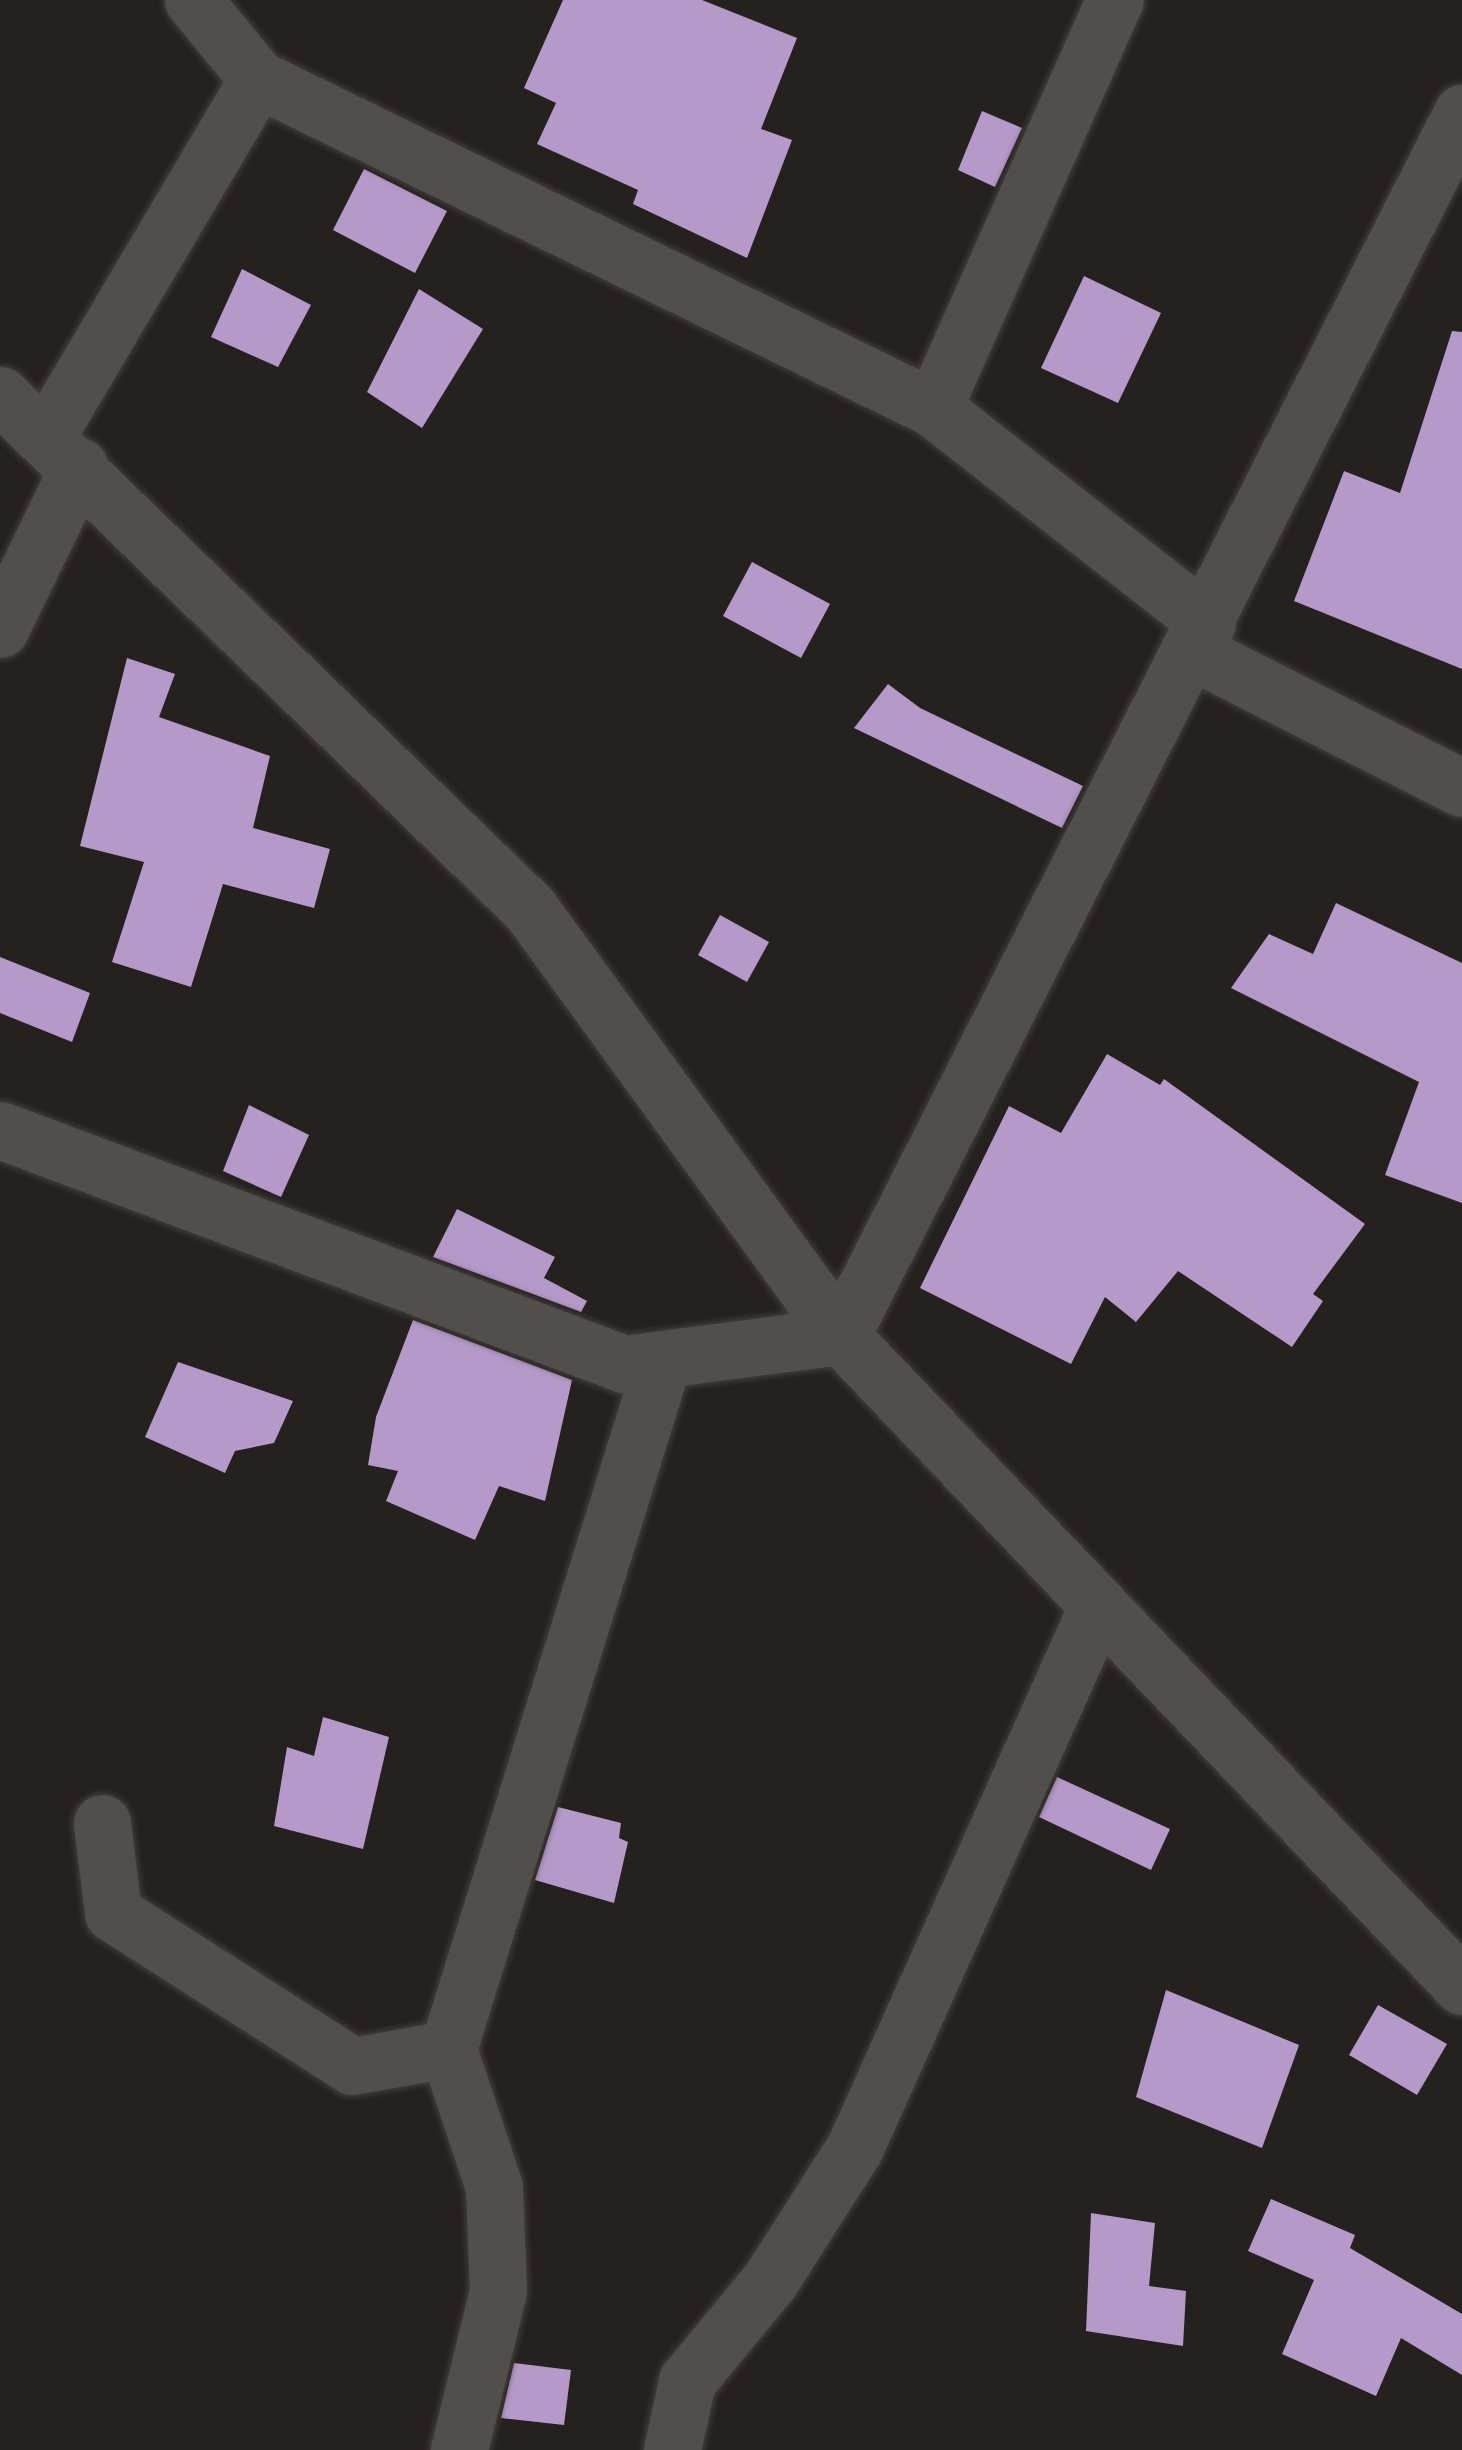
<!DOCTYPE html>
<html>
<head>
<meta charset="utf-8">
<style>
	body { margin:0 }
	#map { position:relative; width:1462px; height:2450px; overflow:hidden; background:#25211f; font-family:"Space Grotesk",sans-serif }
	div>[style] { position:absolute }
	.building>* { inset:0; background:#b59ac9 }
	.roads { filter:drop-shadow(0 0 3px #413e3c) drop-shadow(0 0 3px #413e3c) }
	.minor>* { height:57px; margin:-28.5px; padding:0 28.5px; transform-origin:28.5px; border-radius:28.5px; background:#524e4b }
	span { translate:-50% -50%; white-space:nowrap; text-align:center; line-height:1.15; -webkit-text-stroke:12px #25211f; paint-order:stroke }
</style>
</head>
<body>
<div id="map">
	<div class="building">
		<i style="clip-path:polygon(563px 0,702px 0,797px 38px,761px 129px,792px 140px,747px 258px,633px 204px,638px 190px,537px 144px,556px 103px,524px 88px)"></i>
		<i style="clip-path:polygon(982px 111px,1022px 128px,995px 187px,958px 170px)"></i>
		<i style="clip-path:polygon(364px 169px,447px 211px,415px 273px,333px 230px)"></i>
		<i style="clip-path:polygon(242px 269px,311px 305px,278px 367px,211px 337px)"></i>
		<i style="clip-path:polygon(1084px 276px,1161px 313px,1118px 403px,1041px 368px)"></i>
		<i style="clip-path:polygon(419px 289px,483px 329px,422px 428px,367px 392px)"></i>
		<i style="clip-path:polygon(1452px 331px,1462px 332px,1462px 669px,1294px 601px,1344px 471px,1400px 493px)"></i>
		<i style="clip-path:polygon(752px 562px,830px 604px,801px 658px,723px 616px)"></i>
		<i style="clip-path:polygon(127px 658px,175px 674px,159px 717px,270px 756px,253px 828px,330px 849px,314px 908px,223px 884px,191px 987px,112px 962px,144px 862px,80px 846px)"></i>
		<i style="clip-path:polygon(888px 684px,920px 708px,1083px 786px,1062px 828px,854px 728px)"></i>
		<i style="clip-path:polygon(1336px 903px,1462px 963px,1462px 1203px,1385px 1175px,1419px 1082px,1231px 988px,1269px 934px,1313px 954px)"></i>
		<i style="clip-path:polygon(720px 915px,769px 942px,747px 982px,698px 955px)"></i>
		<i style="clip-path:polygon(0 957px,90px 993px,72px 1042px,0 1013px)"></i>
		<i style="clip-path:polygon(1107px 1054px,1160px 1085px,1164px 1079px,1365px 1224px,1313px 1294px,1323px 1301px,1292px 1347px,1178px 1271px,1136px 1322px,1105px 1297px,1071px 1364px,920px 1288px,1009px 1106px,1061px 1133px)"></i>
		<i style="clip-path:polygon(249px 1105px,309px 1135px,281px 1197px,223px 1171px)"></i>
		<i style="clip-path:polygon(457px 1209px,555px 1257px,544px 1278px,587px 1301px,581px 1312px,433px 1257px)"></i>
		<i style="clip-path:polygon(413px 1320px,572px 1380px,545px 1501px,499px 1486px,475px 1540px,386px 1501px,398px 1471px,368px 1465px,376px 1417px)"></i>
		<i style="clip-path:polygon(178px 1362px,293px 1401px,274px 1443px,235px 1451px,225px 1473px,145px 1437px)"></i>
		<i style="clip-path:polygon(323px 1717px,389px 1737px,363px 1849px,274px 1826px,287px 1747px,314px 1756px)"></i>
		<i style="clip-path:polygon(1057px 1777px,1170px 1829px,1151px 1870px,1039px 1817px)"></i>
		<i style="clip-path:polygon(558px 1807px,621px 1823px,619px 1838px,628px 1842px,614px 1903px,535px 1880px)"></i>
		<i style="clip-path:polygon(1166px 1990px,1299px 2045px,1262px 2148px,1136px 2097px)"></i>
		<i style="clip-path:polygon(1378px 2005px,1447px 2044px,1417px 2095px,1349px 2055px)"></i>
		<i style="clip-path:polygon(1271px 2199px,1355px 2235px,1350px 2248px,1462px 2314px,1462px 2375px,1401px 2338px,1376px 2396px,1282px 2354px,1314px 2280px,1248px 2251px)"></i>
		<i style="clip-path:polygon(1091px 2213px,1155px 2223px,1149px 2286px,1186px 2291px,1183px 2346px,1086px 2331px)"></i>
		<i style="clip-path:polygon(514px 2363px,571px 2370px,564px 2425px,501px 2418px)"></i>
	</div>
	<div class="roads">
		<div class="minor">
			<i style="left:193px;top:0;width:102px;rotate:50.6deg"></i>
			<i style="left:258px;top:79px;width:751px;rotate:25.98deg"></i>
			<i style="left:933px;top:408px;width:348px;rotate:38deg"></i>
			<i style="left:0;top:395px;width:738px;rotate:44.12deg"></i>
			<i style="left:530px;top:909px;width:528px;rotate:53.93deg"></i>
			<i style="left:841px;top:1336px;width:899px;rotate:46.31deg"></i>
			<i style="left:933px;top:408px;width:447px;rotate:-66deg"></i>
			<i style="left:46px;top:437px;width:416px;rotate:-59.4deg"></i>
			<i style="left:0;top:629px;width:181px;rotate:-64.1deg"></i>
			<i style="left:1192px;top:651px;width:303px;rotate:26.9deg"></i>
			<i style="left:0;top:1130px;width:666px;rotate:20.56deg"></i>
			<i style="left:624px;top:1364px;width:219px;rotate:-7.4deg"></i>
			<i style="left:841px;top:1336px;width:1372px;rotate:-63.08deg"></i>
			<i style="left:102px;top:1823px;width:91px;rotate:83deg"></i>
			<i style="left:113px;top:1913px;width:284px;rotate:32.6deg"></i>
			<i style="left:352px;top:2066px;width:97px;rotate:-10deg"></i>
			<i style="left:448px;top:2049px;width:722px;rotate:-72.67deg"></i>
			<i style="left:448px;top:2049px;width:145px;rotate:71.6deg"></i>
			<i style="left:494px;top:2187px;width:104px;rotate:87.8deg"></i>
			<i style="left:498px;top:2291px;width:164px;rotate:103.8deg"></i>
			<i style="left:672px;top:2450px;width:71px;rotate:-77.7deg"></i>
			<i style="left:687px;top:2381px;width:132px;rotate:-50.5deg"></i>
			<i style="left:771px;top:2279px;width:156px;rotate:-57.5deg"></i>
			<i style="left:855px;top:2147px;width:594px;rotate:-65.85deg"></i>
		</div>
	</div>
</div>
</body>
</html>
